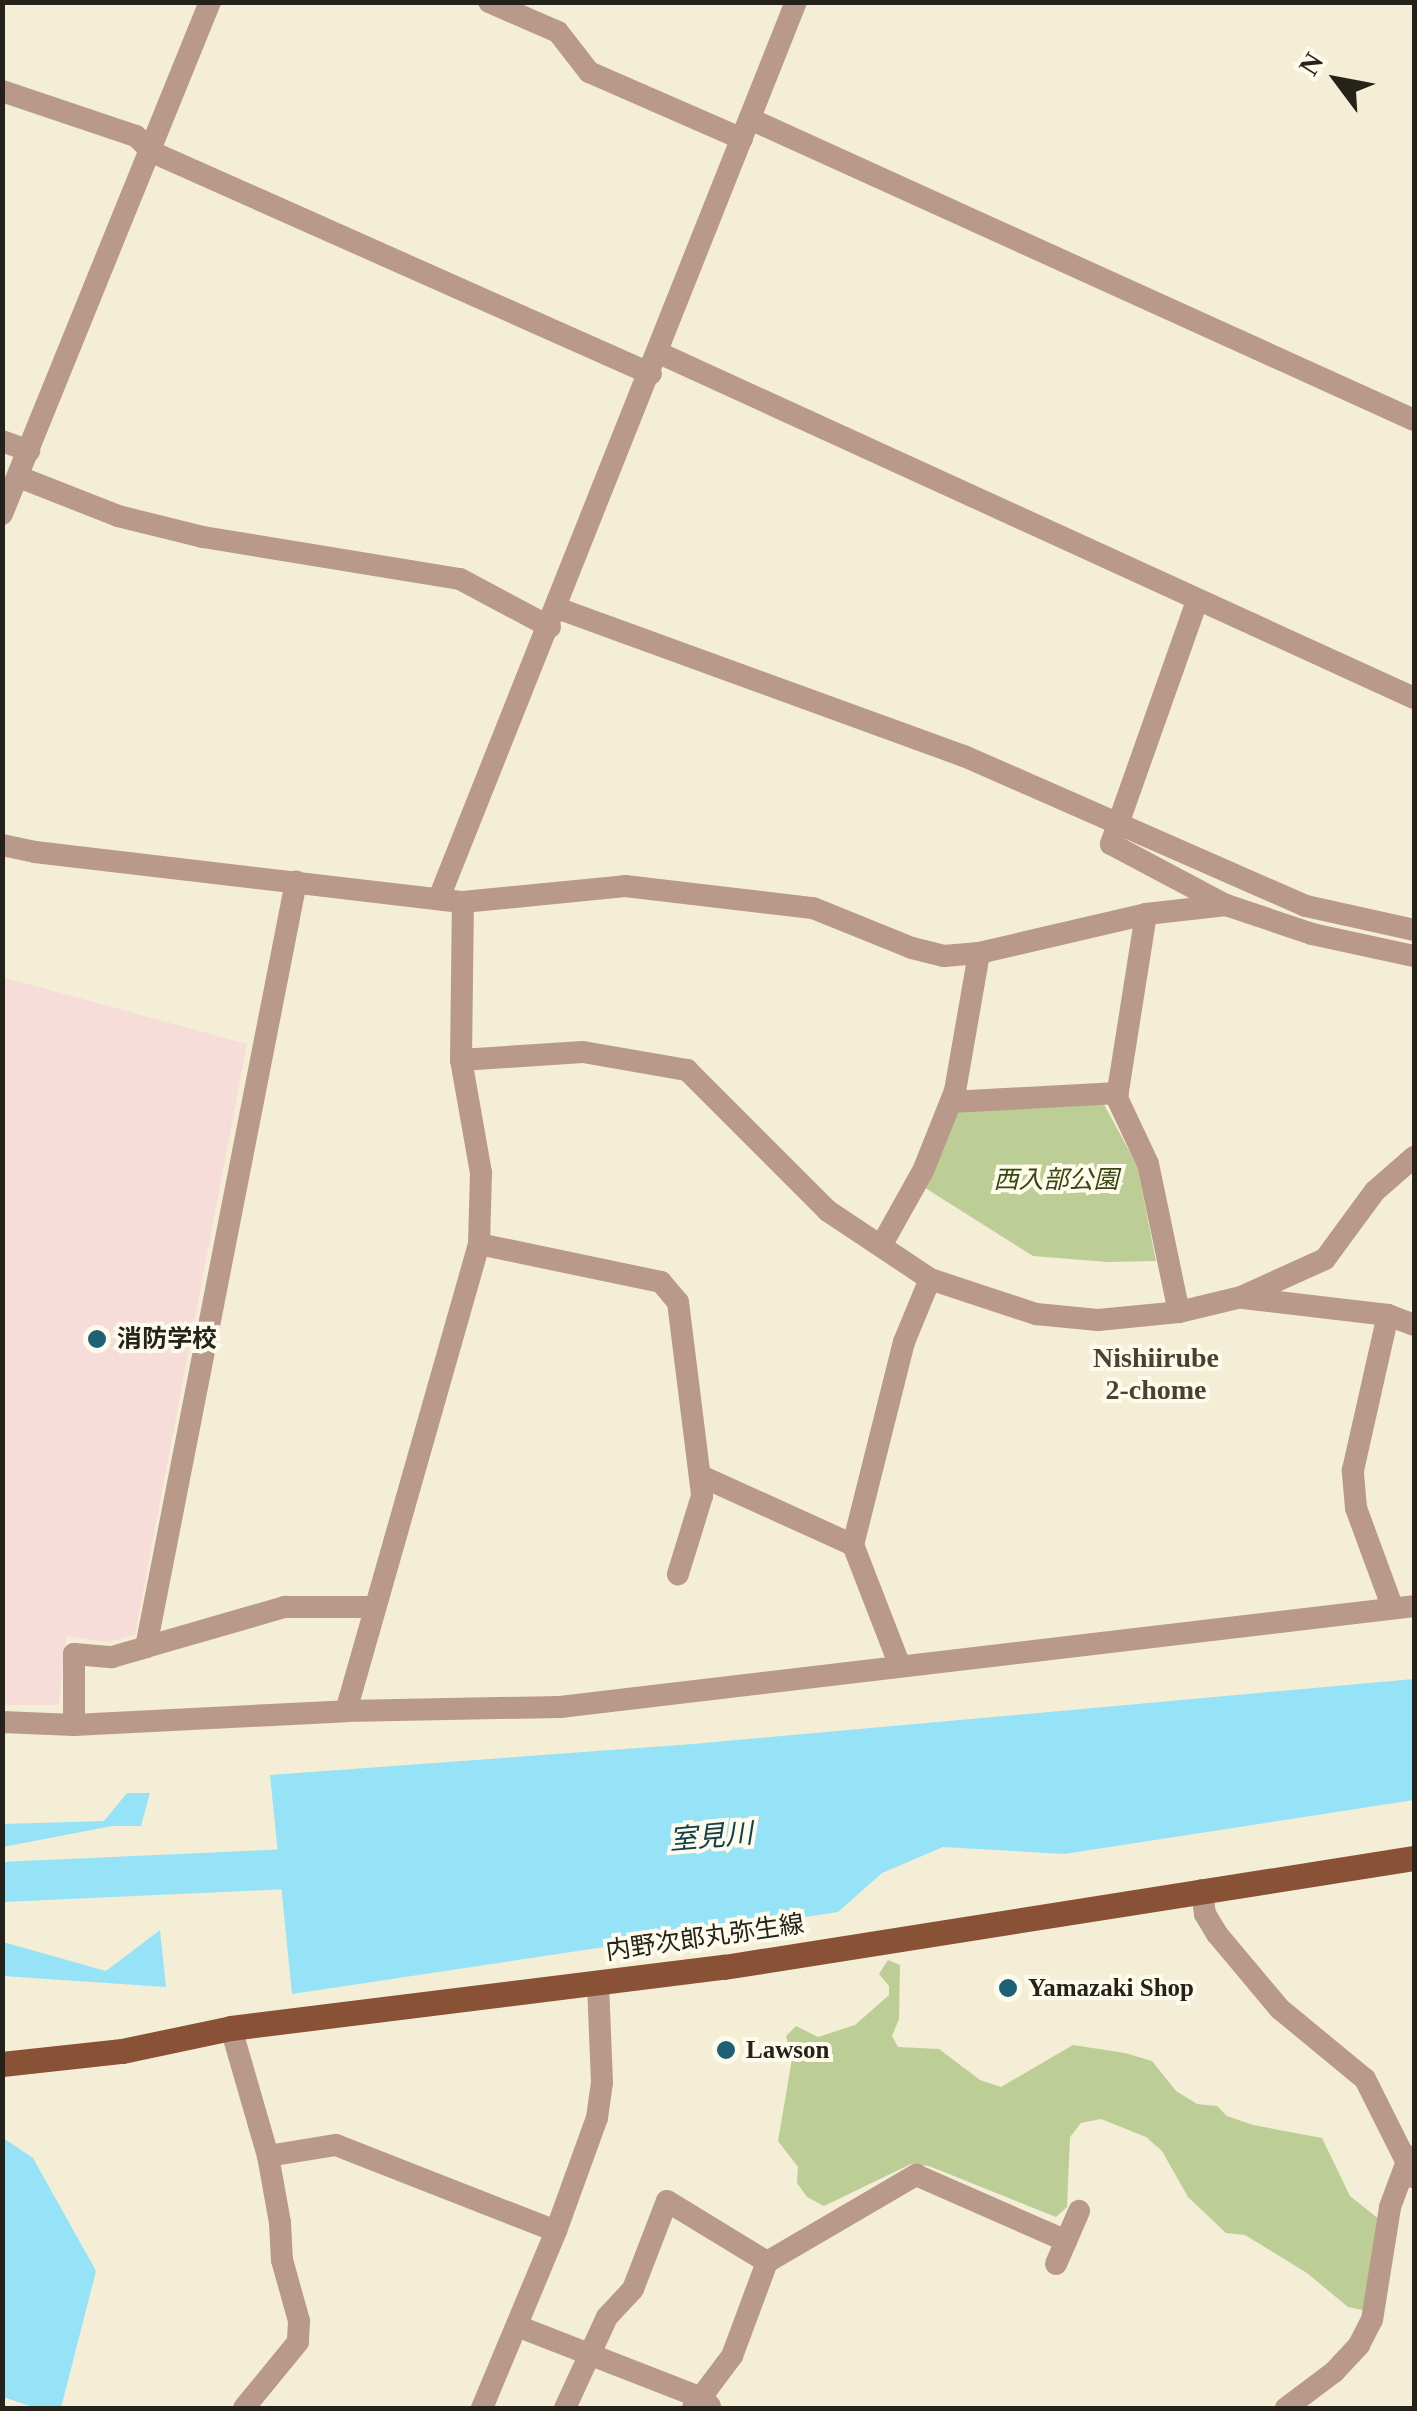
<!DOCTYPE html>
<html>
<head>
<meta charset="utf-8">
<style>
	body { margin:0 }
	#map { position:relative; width:1417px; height:2411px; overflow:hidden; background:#f3eed5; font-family:"Times New Roman","Noto Sans JP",serif }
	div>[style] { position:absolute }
	.education>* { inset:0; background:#f7ddd9 }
	.green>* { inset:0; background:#bcce95 }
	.water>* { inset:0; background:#96e3f8 }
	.river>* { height:40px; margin:-20px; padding:0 20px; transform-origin:20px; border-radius:20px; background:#96e3f8 }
	.minor>* { height:22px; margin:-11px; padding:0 11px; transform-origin:11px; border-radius:11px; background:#b99989 }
	.major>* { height:25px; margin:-12.5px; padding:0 12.5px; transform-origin:12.5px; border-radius:12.5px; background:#895135 }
	.dots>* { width:28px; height:28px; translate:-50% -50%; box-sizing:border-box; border:5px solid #fefbec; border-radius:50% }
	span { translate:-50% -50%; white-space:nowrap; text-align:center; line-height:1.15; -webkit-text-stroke:8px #fefbec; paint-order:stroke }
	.park-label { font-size:25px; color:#394610; font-style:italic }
	.poi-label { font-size:25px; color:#242219; font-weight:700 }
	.left { translate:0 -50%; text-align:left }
	.street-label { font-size:25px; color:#242219 }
	.neighbourhood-label { font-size:28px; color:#47432e; font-weight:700 }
	.water-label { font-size:28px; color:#11404b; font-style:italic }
	.frame { position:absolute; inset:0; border:5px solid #242219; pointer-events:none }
	.north { position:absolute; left:1287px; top:30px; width:100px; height:100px; -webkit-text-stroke:8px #fefbec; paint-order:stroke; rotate:302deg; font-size:28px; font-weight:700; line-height:40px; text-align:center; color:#242219 }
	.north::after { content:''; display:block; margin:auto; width:35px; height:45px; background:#242219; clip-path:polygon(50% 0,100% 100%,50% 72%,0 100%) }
</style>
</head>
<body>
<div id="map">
	<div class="education">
		<i style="clip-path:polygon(2px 977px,247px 1044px,135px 1634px,109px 1642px,66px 1636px,59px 1705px,3px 1705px)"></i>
	</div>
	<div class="green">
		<i style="clip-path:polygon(1101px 1099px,1137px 1165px,1156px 1261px,1107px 1262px,1033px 1256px,922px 1186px,957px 1111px)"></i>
		<i style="clip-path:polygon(888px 1960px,900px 1965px,899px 2019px,892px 2036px,898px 2047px,939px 2049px,980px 2080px,1001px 2087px,1073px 2045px,1125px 2053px,1152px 2061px,1176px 2091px,1197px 2104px,1217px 2106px,1227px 2116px,1253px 2125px,1322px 2138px,1350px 2196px,1380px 2220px,1368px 2306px,1362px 2310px,1348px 2307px,1307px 2273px,1245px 2235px,1226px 2233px,1188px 2197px,1162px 2151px,1146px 2137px,1101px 2119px,1081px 2123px,1070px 2137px,1067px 2207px,1056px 2217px,929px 2166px,911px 2164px,824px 2206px,807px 2197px,797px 2183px,798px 2167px,778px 2141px,792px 2059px,786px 2036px,796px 2026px,818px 2037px,855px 2025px,889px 1995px,889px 1986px,879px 1974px)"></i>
	</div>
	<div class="water">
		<i style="clip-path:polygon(1414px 1679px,1414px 1800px,1064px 1854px,943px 1847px,882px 1873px,838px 1912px,292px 1994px,270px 1775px,693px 1744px)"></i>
		<i style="clip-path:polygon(127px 1793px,150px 1793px,141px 1826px,112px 1826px,3px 1847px,3px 1824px,104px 1821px)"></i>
		<i style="clip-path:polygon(160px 1930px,166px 1987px,3px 1976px,3px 1942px,106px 1971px)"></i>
		<i style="clip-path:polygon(3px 2138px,33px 2158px,96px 2271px,61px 2408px,36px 2408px,3px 2397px)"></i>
	</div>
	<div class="river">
		<i style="left:2px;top:1882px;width:330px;rotate:-2.6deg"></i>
	</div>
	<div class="minor">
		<i style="left:489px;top:2px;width:75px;rotate:23.5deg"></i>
		<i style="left:558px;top:32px;width:51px;rotate:52.2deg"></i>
		<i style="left:589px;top:72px;width:167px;rotate:23.6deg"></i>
		<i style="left:2px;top:91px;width:141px;rotate:18.6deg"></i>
		<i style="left:136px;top:136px;width:23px;rotate:45deg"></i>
		<i style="left:152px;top:152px;width:546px;rotate:23.98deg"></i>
		<i style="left:750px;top:119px;width:729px;rotate:24.39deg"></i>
		<i style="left:659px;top:353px;width:830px;rotate:24.56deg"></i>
		<i style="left:2px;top:441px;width:29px;rotate:20deg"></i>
		<i style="left:19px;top:477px;width:106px;rotate:21.5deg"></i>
		<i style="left:118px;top:516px;width:88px;rotate:13.9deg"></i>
		<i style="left:203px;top:537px;width:260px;rotate:9.3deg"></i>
		<i style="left:460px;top:579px;width:102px;rotate:28.1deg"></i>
		<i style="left:2px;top:514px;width:553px;rotate:-67.89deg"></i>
		<i style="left:1197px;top:601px;width:258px;rotate:109.5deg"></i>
		<i style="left:1111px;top:844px;width:126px;rotate:28deg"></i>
		<i style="left:557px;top:608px;width:433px;rotate:20deg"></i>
		<i style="left:964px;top:756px;width:373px;rotate:23.7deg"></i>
		<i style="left:1306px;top:906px;width:111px;rotate:12.5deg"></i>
		<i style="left:2px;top:845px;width:34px;rotate:12deg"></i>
		<i style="left:35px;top:852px;width:431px;rotate:6.7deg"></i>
		<i style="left:463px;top:902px;width:163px;rotate:-5.6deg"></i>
		<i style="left:625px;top:886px;width:189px;rotate:6.7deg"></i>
		<i style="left:813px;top:908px;width:107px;rotate:22deg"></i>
		<i style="left:912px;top:948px;width:33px;rotate:14deg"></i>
		<i style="left:944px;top:956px;width:35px;rotate:-5deg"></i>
		<i style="left:979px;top:953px;width:171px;rotate:-13.1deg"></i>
		<i style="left:1146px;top:914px;width:81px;rotate:-6.4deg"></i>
		<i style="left:1226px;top:905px;width:91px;rotate:18.6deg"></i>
		<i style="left:1312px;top:934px;width:104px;rotate:12.2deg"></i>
		<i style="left:439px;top:898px;width:965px;rotate:-68.28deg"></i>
		<i style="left:1146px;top:914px;width:186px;rotate:99deg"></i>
		<i style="left:1117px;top:1098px;width:73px;rotate:64.8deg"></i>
		<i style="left:1148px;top:1164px;width:151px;rotate:78.2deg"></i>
		<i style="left:461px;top:1060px;width:122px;rotate:-3.8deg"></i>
		<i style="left:583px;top:1052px;width:106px;rotate:9.8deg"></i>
		<i style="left:687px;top:1070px;width:199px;rotate:45deg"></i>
		<i style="left:828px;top:1211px;width:123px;rotate:33.7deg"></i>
		<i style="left:930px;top:1279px;width:112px;rotate:18.3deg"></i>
		<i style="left:1036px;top:1314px;width:62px;rotate:5.5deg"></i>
		<i style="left:1098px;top:1320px;width:81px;rotate:-5.6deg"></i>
		<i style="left:1179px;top:1312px;width:64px;rotate:-13.6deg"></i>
		<i style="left:1241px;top:1297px;width:92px;rotate:-24.3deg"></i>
		<i style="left:1325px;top:1259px;width:84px;rotate:-53.7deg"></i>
		<i style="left:1375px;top:1191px;width:52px;rotate:-41.1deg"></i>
		<i style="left:951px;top:1102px;width:167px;rotate:-3.1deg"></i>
		<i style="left:479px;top:1244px;width:186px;rotate:11.8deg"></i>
		<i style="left:661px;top:1282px;width:26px;rotate:50deg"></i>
		<i style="left:678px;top:1302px;width:195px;rotate:82.9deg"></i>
		<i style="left:702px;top:1496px;width:82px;rotate:107.1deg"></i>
		<i style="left:881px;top:1246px;width:86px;rotate:-60.8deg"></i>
		<i style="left:923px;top:1171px;width:86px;rotate:-68.2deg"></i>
		<i style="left:955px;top:1091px;width:140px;rotate:-80.1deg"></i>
		<i style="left:1243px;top:1298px;width:146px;rotate:6.7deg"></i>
		<i style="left:701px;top:1476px;width:167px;rotate:24.4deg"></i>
		<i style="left:1392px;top:1606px;width:104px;rotate:-110.2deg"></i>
		<i style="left:1356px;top:1508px;width:38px;rotate:-95deg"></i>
		<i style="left:1353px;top:1470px;width:159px;rotate:-77.3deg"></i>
		<i style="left:1388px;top:1315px;width:28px;rotate:21deg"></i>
		<i style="left:146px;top:1647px;width:145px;rotate:-16.1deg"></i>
		<i style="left:285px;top:1607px;width:90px"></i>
		<i style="left:900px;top:1666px;width:130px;rotate:-111.2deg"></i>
		<i style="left:853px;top:1545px;width:209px;rotate:-75.9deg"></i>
		<i style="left:904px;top:1342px;width:68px;rotate:-67.6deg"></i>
		<i style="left:346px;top:1711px;width:486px;rotate:-74.1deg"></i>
		<i style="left:479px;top:1244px;width:71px;rotate:-88.4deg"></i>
		<i style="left:481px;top:1173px;width:115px;rotate:-100deg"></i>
		<i style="left:461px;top:1060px;width:158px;rotate:-89.3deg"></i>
		<i style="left:2px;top:1722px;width:72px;rotate:2.4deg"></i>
		<i style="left:74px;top:1725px;width:272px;rotate:-2.9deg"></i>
		<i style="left:346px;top:1711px;width:214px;rotate:-1.1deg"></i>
		<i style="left:560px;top:1707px;width:860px;rotate:-6.74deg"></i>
		<i style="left:74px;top:1725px;width:71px;rotate:-90deg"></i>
		<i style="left:74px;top:1654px;width:38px;rotate:5deg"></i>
		<i style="left:112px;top:1657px;width:35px;rotate:-16deg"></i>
		<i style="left:146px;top:1647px;width:780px;rotate:-78.91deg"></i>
		<i style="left:1202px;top:1890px;width:24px;rotate:83deg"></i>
		<i style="left:1205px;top:1914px;width:23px;rotate:59deg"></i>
		<i style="left:1217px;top:1934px;width:98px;rotate:50deg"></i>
		<i style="left:1280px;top:2009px;width:110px;rotate:39.5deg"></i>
		<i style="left:1365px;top:2079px;width:110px;rotate:63.4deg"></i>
		<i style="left:231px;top:2028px;width:133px;rotate:73.9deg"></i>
		<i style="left:268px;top:2156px;width:68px;rotate:79.8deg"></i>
		<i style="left:280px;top:2223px;width:37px;rotate:87deg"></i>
		<i style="left:282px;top:2260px;width:63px;rotate:74.4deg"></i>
		<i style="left:299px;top:2321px;width:21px;rotate:93deg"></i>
		<i style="left:298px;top:2342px;width:85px;rotate:129.3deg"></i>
		<i style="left:268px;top:2156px;width:69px;rotate:-9.2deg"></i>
		<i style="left:336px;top:2145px;width:236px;rotate:21.4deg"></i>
		<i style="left:767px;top:2262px;width:173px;rotate:-30.3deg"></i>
		<i style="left:916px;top:2175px;width:164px;rotate:23.7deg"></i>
		<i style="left:1056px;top:2264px;width:58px;rotate:-66.5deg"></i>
		<i style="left:517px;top:2326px;width:199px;rotate:21.3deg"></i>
		<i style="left:702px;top:2398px;width:11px;rotate:45deg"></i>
		<i style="left:482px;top:2408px;width:192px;rotate:-67.3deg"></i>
		<i style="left:556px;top:2231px;width:120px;rotate:-70.1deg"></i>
		<i style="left:597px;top:2118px;width:35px;rotate:-82deg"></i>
		<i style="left:602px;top:2083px;width:98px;rotate:-92.3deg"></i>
		<i style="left:565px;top:2408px;width:100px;rotate:-65.2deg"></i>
		<i style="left:607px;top:2317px;width:38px;rotate:-47deg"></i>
		<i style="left:633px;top:2289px;width:94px;rotate:-68.9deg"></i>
		<i style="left:667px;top:2201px;width:117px;rotate:31.4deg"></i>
		<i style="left:767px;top:2262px;width:100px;rotate:110.4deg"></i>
		<i style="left:732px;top:2356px;width:65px;rotate:126.9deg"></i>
		<i style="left:1286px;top:2408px;width:60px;rotate:-36.9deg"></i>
		<i style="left:1334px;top:2372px;width:37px;rotate:-47deg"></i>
		<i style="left:1359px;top:2345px;width:28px;rotate:-63deg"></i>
		<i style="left:1372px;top:2320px;width:114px;rotate:-80.9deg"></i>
		<i style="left:1390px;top:2207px;width:54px;rotate:-69.6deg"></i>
	</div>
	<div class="major">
		<i style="left:2px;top:2064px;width:121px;rotate:-6.2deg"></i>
		<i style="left:122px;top:2051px;width:111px;rotate:-11.9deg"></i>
		<i style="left:231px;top:2028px;width:497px;rotate:-7.1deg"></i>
		<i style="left:724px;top:1967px;width:699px;rotate:-8.98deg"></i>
	</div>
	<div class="dots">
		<i style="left:97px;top:1339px;background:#1d6174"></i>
		<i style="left:1008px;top:1988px;background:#1d6174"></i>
		<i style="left:726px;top:2050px;background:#1d6174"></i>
	</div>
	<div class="park-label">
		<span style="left:1056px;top:1180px">西入部公園</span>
	</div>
	<div class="poi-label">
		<span class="left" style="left:117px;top:1339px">消防学校</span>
		<span class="left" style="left:1028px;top:1988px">Yamazaki Shop</span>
		<span class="left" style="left:746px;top:2050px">Lawson</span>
	</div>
	<div class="street-label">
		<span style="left:705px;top:1938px;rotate:-8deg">内野次郎丸弥生線</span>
	</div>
	<div class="neighbourhood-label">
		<span style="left:1156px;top:1374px">Nishiirube<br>2-chome</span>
	</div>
	<div class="water-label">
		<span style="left:711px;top:1837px;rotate:-5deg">室見川</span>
	</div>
	<div class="frame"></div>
	<div class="north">N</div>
</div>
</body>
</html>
